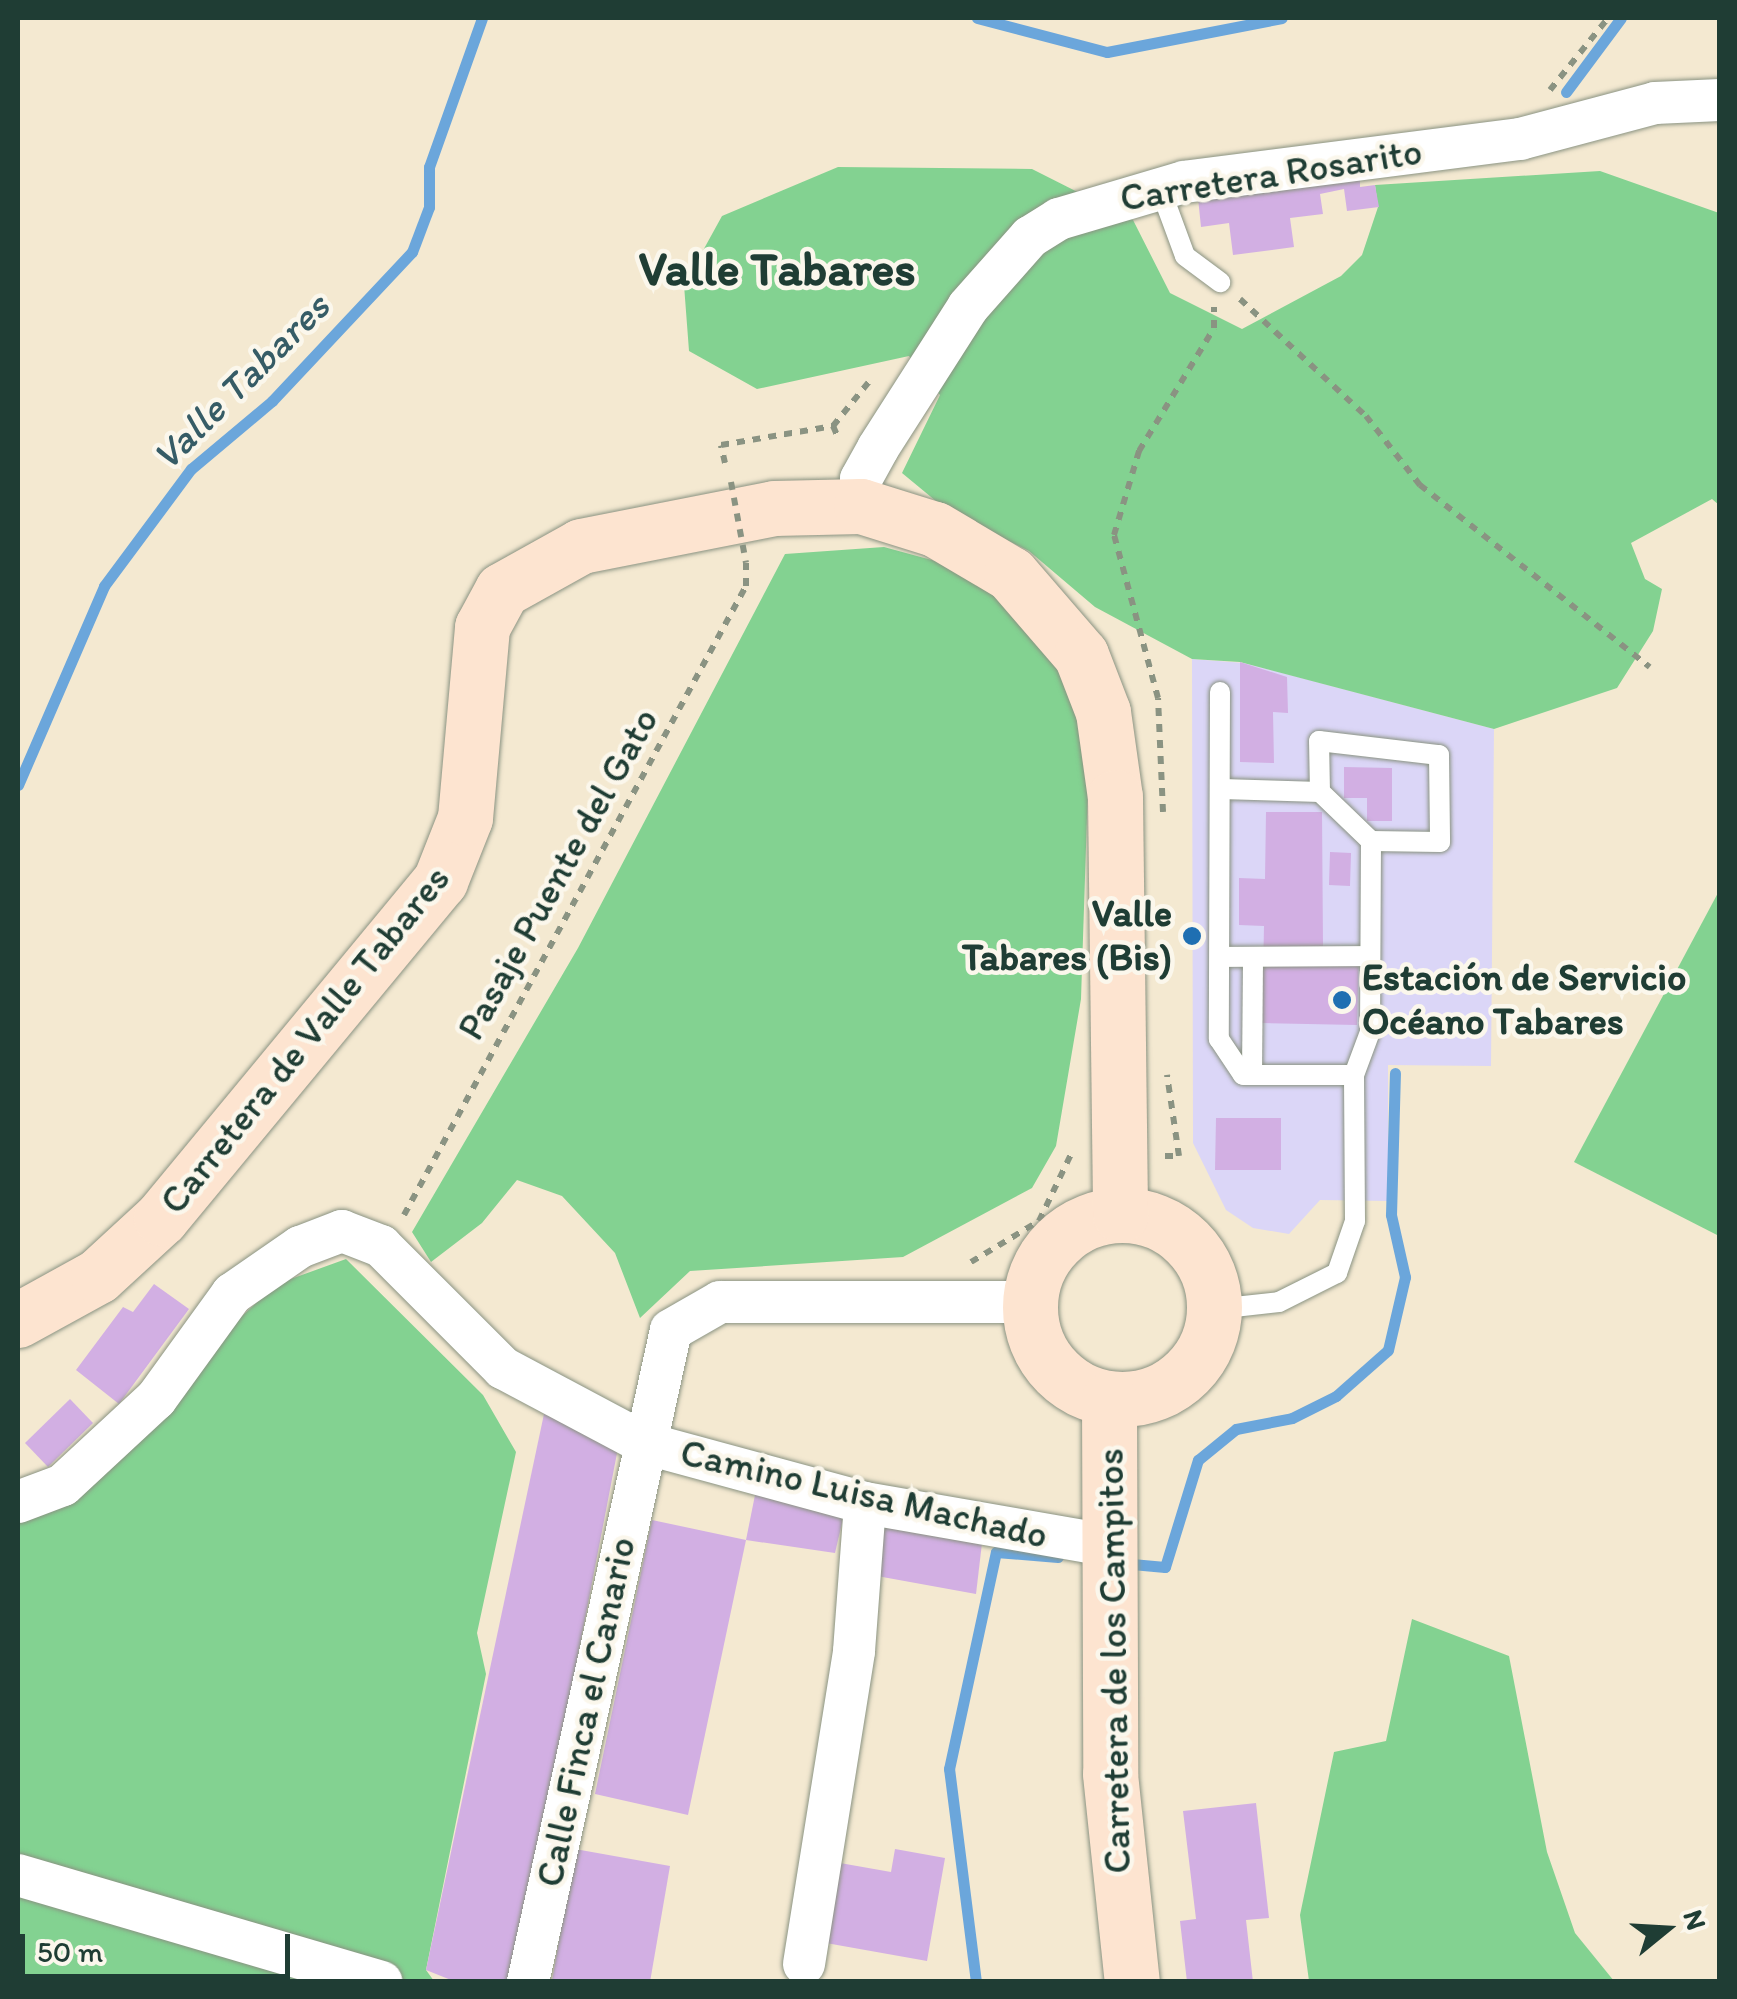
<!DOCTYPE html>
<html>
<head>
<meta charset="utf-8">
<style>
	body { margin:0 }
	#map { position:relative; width:1737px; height:1999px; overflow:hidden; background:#f4e9d1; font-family:Itim,sans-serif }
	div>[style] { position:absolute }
	.built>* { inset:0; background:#dbd6f7 }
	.green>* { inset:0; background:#83d291 }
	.stream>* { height:11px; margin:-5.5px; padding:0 5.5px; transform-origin:5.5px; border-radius:5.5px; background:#6ba6db }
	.building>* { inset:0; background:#d2afe3 }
	.path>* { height:6px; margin-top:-3px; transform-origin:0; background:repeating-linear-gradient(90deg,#8a9382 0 8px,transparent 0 16px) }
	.roads { filter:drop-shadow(0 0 2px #8a9382) drop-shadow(0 0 2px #8a9382) }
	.lane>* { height:20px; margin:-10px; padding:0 10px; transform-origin:10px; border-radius:10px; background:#fff }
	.street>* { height:42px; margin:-21px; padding:0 21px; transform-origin:21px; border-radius:21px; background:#fff }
	.secondary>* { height:55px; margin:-27.5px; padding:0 27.5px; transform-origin:27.5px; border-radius:27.5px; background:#fde4d0 }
	.secondary>.ring { margin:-27.5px; padding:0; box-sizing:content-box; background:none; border:55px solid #fde4d0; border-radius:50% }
	.path-bridge>* { height:6px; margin-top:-3px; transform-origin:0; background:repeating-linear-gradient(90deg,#8a9382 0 8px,transparent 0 16px) }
	.dots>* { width:28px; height:28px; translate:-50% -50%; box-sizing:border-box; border:5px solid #fbf7ec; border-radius:50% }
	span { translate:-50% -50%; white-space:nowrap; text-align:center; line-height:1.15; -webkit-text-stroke:9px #fbf7ec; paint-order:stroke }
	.street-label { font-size:38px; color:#1f3d34 }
	.poi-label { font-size:38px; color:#1f3d34; font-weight:700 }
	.right { translate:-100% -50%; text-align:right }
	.left { translate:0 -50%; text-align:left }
	.water-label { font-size:40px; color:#365c66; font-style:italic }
	.district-label { font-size:48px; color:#1f3d34; font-weight:700 }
	.frame { position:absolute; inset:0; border:20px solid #1f3d34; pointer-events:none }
	.north { position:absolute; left:1617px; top:1879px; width:100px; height:100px; -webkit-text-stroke:8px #fbf7ec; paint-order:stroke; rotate:72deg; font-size:28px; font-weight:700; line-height:40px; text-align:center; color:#1f3d34 }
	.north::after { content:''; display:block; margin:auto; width:35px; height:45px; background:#1f3d34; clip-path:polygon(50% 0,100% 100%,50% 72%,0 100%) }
	.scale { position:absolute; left:20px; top:1934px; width:270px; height:45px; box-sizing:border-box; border:5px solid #1f3d34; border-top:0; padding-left:12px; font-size:30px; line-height:35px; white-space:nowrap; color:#1f3d34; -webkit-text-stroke:8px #fbf7ec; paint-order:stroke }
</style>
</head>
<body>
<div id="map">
	<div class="built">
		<i style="clip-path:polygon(1192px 659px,1244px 663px,1494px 729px,1491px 1066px,1388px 1065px,1388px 1201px,1320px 1200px,1289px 1234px,1253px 1228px,1226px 1210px,1193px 1143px)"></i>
	</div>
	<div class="green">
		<i style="clip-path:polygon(838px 167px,1032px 169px,1133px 220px,1170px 293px,1242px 329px,1341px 276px,1362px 255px,1378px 207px,1375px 185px,1600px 171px,1719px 213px,1719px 505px,1712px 499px,1631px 543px,1645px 579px,1662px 589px,1653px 631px,1617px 688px,1494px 729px,1240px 662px,1192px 659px,1095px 607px,1029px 551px,948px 511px,902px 473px,940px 395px,909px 356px,757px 389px,689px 351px,684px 285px,722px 216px)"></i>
		<i style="clip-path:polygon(884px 547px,983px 574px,1079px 690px,1089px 756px,1081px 999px,1056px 1146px,1032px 1188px,903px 1257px,690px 1271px,640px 1318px,615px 1253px,562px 1196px,517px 1180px,482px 1223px,431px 1262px,412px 1232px,578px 948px,785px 554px)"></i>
		<i style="clip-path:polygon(1719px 891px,1719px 1236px,1574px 1162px)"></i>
		<i style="clip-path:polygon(346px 1259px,483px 1395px,516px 1452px,477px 1633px,486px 1674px,426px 1970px,434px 1981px,18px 1982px,18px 1521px,277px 1284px)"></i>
		<i style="clip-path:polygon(1412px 1619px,1509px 1656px,1547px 1852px,1575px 1933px,1614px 1981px,1309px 1981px,1300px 1915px,1334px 1752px,1386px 1741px)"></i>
	</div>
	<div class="stream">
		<i style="left:977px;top:18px;width:134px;rotate:14.7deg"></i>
		<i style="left:1107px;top:52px;width:178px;rotate:-11deg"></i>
		<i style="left:1566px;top:92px;width:92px;rotate:-53.4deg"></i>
		<i style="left:18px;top:785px;width:217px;rotate:-66.6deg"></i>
		<i style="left:104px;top:586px;width:146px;rotate:-53.4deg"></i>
		<i style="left:191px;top:469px;width:106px;rotate:-40deg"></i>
		<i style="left:272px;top:401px;width:204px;rotate:-46.8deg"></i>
		<i style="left:412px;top:252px;width:48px;rotate:-69.3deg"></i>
		<i style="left:429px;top:207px;width:40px;rotate:-90deg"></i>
		<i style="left:429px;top:167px;width:158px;rotate:-70.4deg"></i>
		<i style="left:1121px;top:1563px;width:44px;rotate:5.2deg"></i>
		<i style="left:1165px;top:1567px;width:112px;rotate:-72.9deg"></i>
		<i style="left:1198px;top:1460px;width:49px;rotate:-39.2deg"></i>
		<i style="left:1236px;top:1429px;width:57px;rotate:-11.1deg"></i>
		<i style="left:1292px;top:1418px;width:49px;rotate:-26.6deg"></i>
		<i style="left:1336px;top:1396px;width:69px;rotate:-41.5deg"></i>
		<i style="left:1388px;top:1350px;width:75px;rotate:-76.9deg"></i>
		<i style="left:1405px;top:1277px;width:64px;rotate:-102.7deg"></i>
		<i style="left:1391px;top:1215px;width:142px;rotate:-88.4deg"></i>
		<i style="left:976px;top:1982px;width:215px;rotate:-97.2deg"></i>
		<i style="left:949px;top:1769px;width:222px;rotate:-77.8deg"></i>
		<i style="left:996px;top:1552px;width:62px;rotate:4.6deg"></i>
	</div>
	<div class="building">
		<i style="clip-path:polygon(1360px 179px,1360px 187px,1375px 185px,1379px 207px,1347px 211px,1344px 189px,1320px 194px,1323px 214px,1290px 218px,1294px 247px,1233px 255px,1229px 223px,1201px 227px,1198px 198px)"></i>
		<i style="clip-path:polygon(1240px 662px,1287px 677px,1288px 713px,1273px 712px,1274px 763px,1240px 762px)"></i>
		<i style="clip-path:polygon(1344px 767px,1392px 768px,1392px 821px,1367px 821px,1367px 798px,1344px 798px)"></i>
		<i style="clip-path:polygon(1266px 812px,1322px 812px,1323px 946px,1359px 947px,1357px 1025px,1262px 1023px,1264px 926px,1239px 925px,1239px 878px,1265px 879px)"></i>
		<i style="clip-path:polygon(1330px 852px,1351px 853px,1350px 886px,1329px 885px)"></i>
		<i style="clip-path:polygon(1216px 1118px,1281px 1118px,1281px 1170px,1215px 1170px)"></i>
		<i style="clip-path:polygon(154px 1284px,189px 1309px,119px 1404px,76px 1370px,123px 1307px,133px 1312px)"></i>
		<i style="clip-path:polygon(70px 1399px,93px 1423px,48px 1467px,25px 1443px)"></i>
		<i style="clip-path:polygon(544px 1414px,618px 1448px,515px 1982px,456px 1982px,426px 1970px)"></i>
		<i style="clip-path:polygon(757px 1485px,846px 1506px,835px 1553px,746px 1540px)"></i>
		<i style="clip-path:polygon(652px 1520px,746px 1540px,688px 1815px,595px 1794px)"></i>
		<i style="clip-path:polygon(883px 1523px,982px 1543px,976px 1594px,877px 1576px)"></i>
		<i style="clip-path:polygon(1256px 1803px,1269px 1918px,1246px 1920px,1253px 1982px,1187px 1982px,1180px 1921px,1196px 1919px,1183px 1811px)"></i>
		<i style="clip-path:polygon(575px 1849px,670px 1866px,650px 1982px,552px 1981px)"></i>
		<i style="clip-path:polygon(895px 1849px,945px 1858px,927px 1961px,826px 1943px,840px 1863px,891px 1872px)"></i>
	</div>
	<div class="path">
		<i style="left:1550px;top:90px;width:92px;rotate:-51.1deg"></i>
		<i style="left:1240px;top:299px;width:172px;rotate:42.9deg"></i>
		<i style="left:1366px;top:416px;width:88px;rotate:52deg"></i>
		<i style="left:1420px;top:485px;width:293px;rotate:38.4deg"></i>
		<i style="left:833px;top:426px;width:62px;rotate:-50.9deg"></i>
		<i style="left:725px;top:463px;width:18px;rotate:-103deg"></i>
		<i style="left:721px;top:445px;width:114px;rotate:-9.6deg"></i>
		<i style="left:833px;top:426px;width:12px;rotate:66deg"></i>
		<i style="left:1163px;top:812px;width:114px;rotate:-92.5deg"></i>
		<i style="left:1158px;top:698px;width:169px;rotate:-105.1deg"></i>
		<i style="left:1114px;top:535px;width:88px;rotate:-73.4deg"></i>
		<i style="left:1139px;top:451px;width:144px;rotate:-58.6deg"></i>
		<i style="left:1214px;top:328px;width:21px;rotate:-90deg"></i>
		<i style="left:1165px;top:1156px;width:14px"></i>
		<i style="left:1179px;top:1156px;width:82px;rotate:-98.4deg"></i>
		<i style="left:404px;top:1215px;width:716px;rotate:-61.47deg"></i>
		<i style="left:746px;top:586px;width:23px;rotate:-90deg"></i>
		<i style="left:971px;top:1262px;width:79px;rotate:-31.1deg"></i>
		<i style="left:1039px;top:1221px;width:76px;rotate:-64.4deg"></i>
	</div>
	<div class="roads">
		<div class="lane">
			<i style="left:1160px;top:188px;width:72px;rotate:69.8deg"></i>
			<i style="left:1185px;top:256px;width:44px;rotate:36.6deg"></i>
			<i style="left:1220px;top:692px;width:347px;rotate:90.2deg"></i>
			<i style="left:1219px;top:1039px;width:43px;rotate:56.3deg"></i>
			<i style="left:1243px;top:1075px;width:111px"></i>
			<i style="left:1320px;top:792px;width:51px;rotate:-91.1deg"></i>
			<i style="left:1319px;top:741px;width:121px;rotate:6.7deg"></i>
			<i style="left:1439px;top:755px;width:87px;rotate:89.3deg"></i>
			<i style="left:1440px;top:842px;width:69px;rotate:-179.2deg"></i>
			<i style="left:1220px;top:957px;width:150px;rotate:-0.4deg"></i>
			<i style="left:1252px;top:1075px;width:118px;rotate:-89.5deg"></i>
			<i style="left:1216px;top:1309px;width:63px;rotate:-6.3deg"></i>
			<i style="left:1279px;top:1302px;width:65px;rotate:-26.6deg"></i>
			<i style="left:1337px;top:1273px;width:55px;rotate:-70.9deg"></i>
			<i style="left:1355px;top:1221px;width:146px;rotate:-90.4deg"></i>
			<i style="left:1354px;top:1075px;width:46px;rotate:-69.6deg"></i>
			<i style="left:1370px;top:1032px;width:191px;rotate:-89.7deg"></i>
			<i style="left:1371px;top:841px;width:71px;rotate:-136.1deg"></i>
			<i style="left:1320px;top:792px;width:98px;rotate:-178.2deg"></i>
		</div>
		<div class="street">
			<i style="left:861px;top:506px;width:27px;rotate:-90deg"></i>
			<i style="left:861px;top:479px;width:35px;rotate:-61deg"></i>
			<i style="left:878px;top:448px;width:167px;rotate:-57.4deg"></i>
			<i style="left:968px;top:307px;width:94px;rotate:-48.5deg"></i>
			<i style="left:1030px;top:237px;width:34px;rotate:-32deg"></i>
			<i style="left:1059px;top:219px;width:130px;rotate:-16.5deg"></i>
			<i style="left:1184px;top:182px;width:339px;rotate:-7.3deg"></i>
			<i style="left:1520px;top:139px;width:140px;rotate:-14.9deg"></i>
			<i style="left:1655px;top:103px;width:65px;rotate:-2.6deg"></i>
			<i style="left:18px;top:1502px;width:48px;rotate:-20.7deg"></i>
			<i style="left:63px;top:1485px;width:127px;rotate:-42.8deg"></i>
			<i style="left:156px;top:1399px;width:130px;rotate:-54.1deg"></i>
			<i style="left:232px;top:1294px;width:83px;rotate:-34.7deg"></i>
			<i style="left:300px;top:1247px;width:45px;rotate:-20.9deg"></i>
			<i style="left:342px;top:1231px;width:42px;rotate:21deg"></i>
			<i style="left:381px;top:1246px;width:173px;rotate:45deg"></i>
			<i style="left:503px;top:1368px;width:160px;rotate:28deg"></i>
			<i style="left:644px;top:1443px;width:229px;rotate:15.2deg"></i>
			<i style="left:865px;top:1503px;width:251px;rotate:9.9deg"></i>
			<i style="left:18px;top:1875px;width:379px;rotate:16.4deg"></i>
			<i style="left:804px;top:1964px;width:317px;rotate:-80.9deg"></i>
			<i style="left:854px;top:1651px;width:148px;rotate:-85.7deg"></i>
			<i style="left:528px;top:1982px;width:667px;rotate:-77.63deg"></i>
			<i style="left:671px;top:1330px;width:56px;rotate:-29.7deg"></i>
			<i style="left:720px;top:1302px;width:308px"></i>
		</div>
		<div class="secondary">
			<i class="ring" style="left:1030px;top:1215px;width:129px;height:129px"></i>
			<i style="left:18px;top:1320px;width:91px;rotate:-28.8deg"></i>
			<i style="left:98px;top:1276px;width:86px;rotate:-42.6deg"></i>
			<i style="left:161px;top:1218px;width:438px;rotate:-50.4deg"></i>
			<i style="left:440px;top:881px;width:68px;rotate:-68.4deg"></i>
			<i style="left:465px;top:818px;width:192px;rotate:-84.9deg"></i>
			<i style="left:482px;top:627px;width:42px;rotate:-61.6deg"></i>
			<i style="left:502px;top:590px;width:90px;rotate:-29.1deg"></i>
			<i style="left:581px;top:546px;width:197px;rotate:-11.1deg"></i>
			<i style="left:774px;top:508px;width:87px;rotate:-1.3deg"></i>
			<i style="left:861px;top:506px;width:77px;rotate:17.3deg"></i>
			<i style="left:935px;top:529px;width:88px;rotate:30.6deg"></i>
			<i style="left:1011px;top:574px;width:107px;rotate:49.2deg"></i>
			<i style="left:1081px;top:655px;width:61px;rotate:68.9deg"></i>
			<i style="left:1103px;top:712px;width:86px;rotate:82deg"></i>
			<i style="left:1115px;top:797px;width:418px;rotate:89.3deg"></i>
			<i style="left:1109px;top:1399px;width:375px;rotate:89.8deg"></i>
			<i style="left:1110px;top:1774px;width:209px;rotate:84deg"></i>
		</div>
	</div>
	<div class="path-bridge">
		<i style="left:731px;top:482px;width:82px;rotate:79.5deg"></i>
	</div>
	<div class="dots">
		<i style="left:1192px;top:936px;background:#1f6fb2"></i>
		<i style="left:1342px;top:1000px;background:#1f6fb2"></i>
	</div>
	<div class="street-label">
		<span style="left:1271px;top:175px;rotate:-9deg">Carretera Rosarito</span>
		<span style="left:558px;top:874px;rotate:-61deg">Pasaje Puente del Gato</span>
		<span style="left:305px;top:1040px;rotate:-51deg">Carretera de Valle Tabares</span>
		<span style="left:864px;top:1494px;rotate:13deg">Camino Luisa Machado</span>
		<span style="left:1114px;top:1661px;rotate:-91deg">Carretera de los Campitos</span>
		<span style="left:586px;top:1712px;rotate:-78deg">Calle Finca el Canario</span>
	</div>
	<div class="poi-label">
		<span class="right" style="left:1172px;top:936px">Valle<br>Tabares (Bis)</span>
		<span class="left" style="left:1362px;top:1000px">Estación de Servicio<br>Océano Tabares</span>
	</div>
	<div class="water-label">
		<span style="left:240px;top:381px;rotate:-45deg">Valle Tabares</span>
	</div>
	<div class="district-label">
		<span style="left:777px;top:269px">Valle Tabares</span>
	</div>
	<div class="frame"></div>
	<div class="north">N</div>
	<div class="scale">50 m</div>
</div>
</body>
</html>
